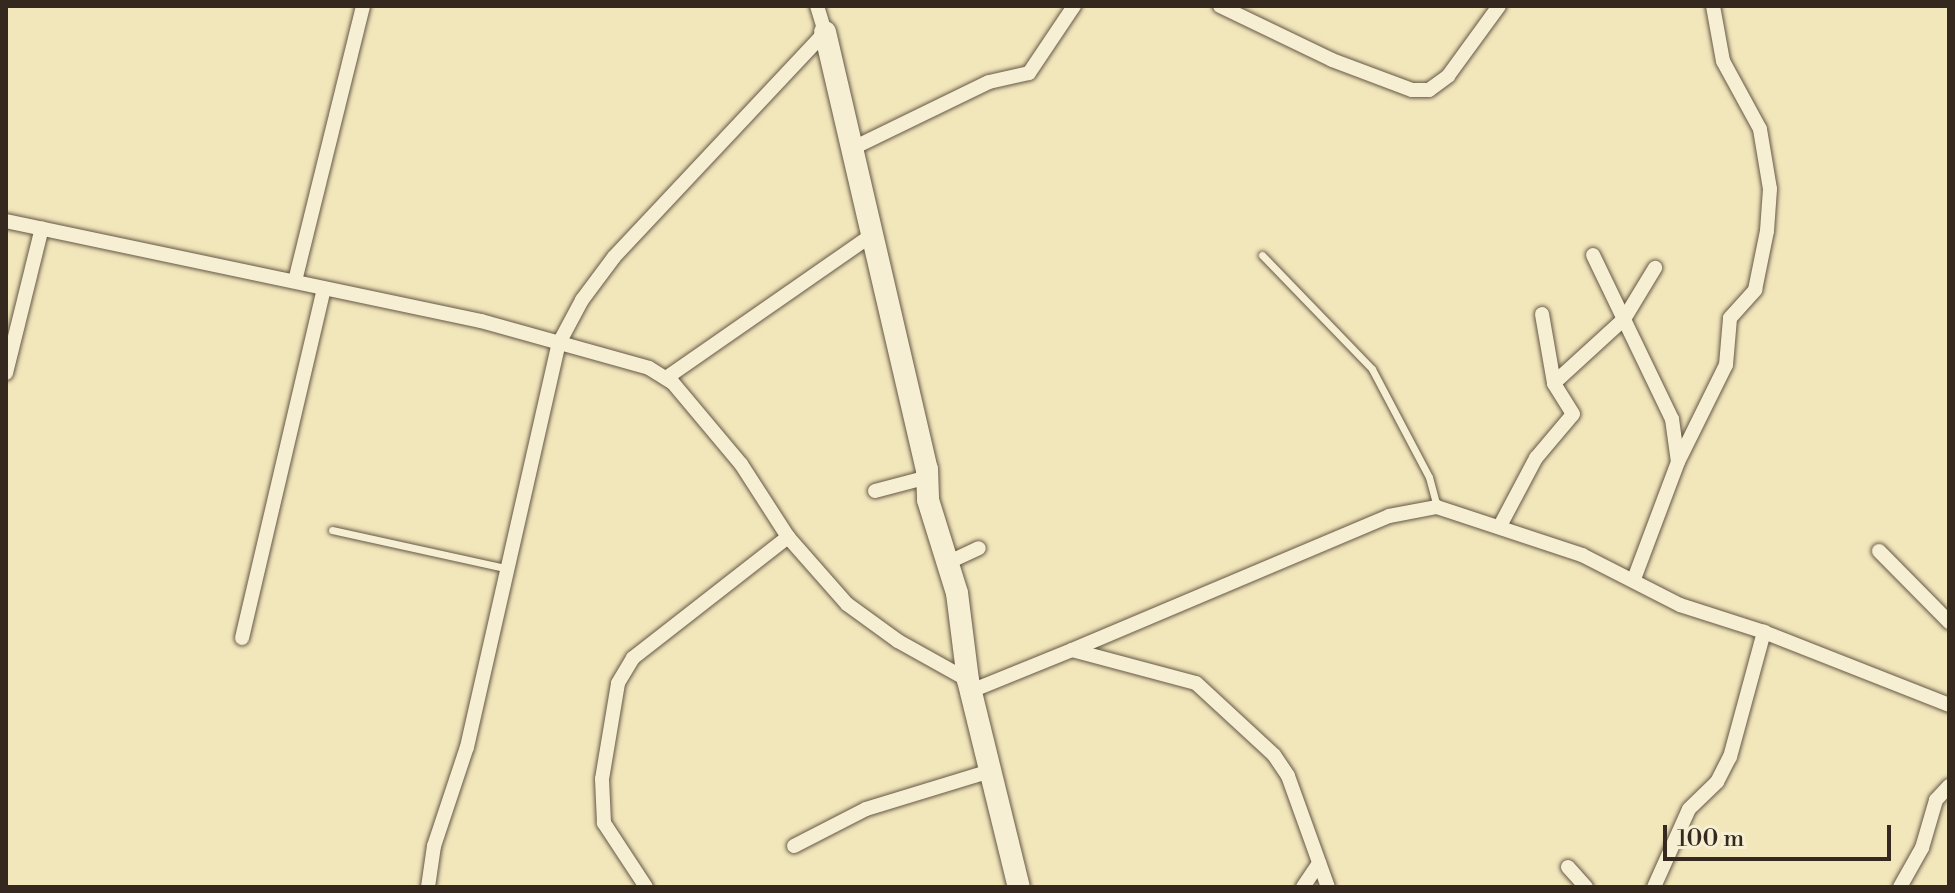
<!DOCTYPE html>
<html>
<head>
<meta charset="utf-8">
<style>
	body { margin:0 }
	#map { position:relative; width:1955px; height:893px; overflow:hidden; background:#f2e6bb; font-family:"Libre Bodoni",serif }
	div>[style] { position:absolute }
	.roads { filter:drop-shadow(0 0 2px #645846) drop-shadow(0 0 2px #645846) }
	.lane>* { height:7px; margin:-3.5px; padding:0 3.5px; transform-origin:3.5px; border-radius:3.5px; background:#f7efd3 }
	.street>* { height:14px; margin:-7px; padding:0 7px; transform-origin:7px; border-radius:7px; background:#f7efd3 }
	.secondary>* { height:22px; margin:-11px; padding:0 11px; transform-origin:11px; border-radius:11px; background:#f7efd3 }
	span { translate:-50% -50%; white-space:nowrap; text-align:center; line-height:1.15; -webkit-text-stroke:6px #f7efd3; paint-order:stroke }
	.frame { position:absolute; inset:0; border:8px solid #35291f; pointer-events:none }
	.scale { position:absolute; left:1663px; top:825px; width:228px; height:36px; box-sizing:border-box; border:4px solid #35291f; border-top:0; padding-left:10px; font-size:24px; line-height:28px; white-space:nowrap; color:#35291f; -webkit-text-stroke:6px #f7efd3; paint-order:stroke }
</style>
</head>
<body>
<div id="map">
	<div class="roads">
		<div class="lane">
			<i style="left:1262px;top:255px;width:158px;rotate:46deg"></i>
			<i style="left:1372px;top:369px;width:122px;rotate:62.2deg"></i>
			<i style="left:1429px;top:477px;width:31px;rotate:75deg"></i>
			<i style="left:332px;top:530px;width:177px;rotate:12.4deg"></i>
		</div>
		<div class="street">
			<i style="left:1220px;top:6px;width:124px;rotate:25.7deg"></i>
			<i style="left:1332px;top:60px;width:85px;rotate:20.6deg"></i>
			<i style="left:1412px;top:90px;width:17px"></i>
			<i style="left:1429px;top:90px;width:24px;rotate:-36deg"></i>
			<i style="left:1448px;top:76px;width:87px;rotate:-53.9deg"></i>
			<i style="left:851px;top:149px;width:153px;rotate:-25.9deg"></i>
			<i style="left:989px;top:82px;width:41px;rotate:-12.7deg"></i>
			<i style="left:1029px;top:73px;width:81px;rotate:-56.1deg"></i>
			<i style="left:6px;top:221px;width:485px;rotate:11.9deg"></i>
			<i style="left:481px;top:321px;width:174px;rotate:15.6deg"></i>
			<i style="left:649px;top:368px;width:28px;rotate:32deg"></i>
			<i style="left:673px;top:383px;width:106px;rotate:50deg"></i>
			<i style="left:741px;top:464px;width:87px;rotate:57.2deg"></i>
			<i style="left:788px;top:537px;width:89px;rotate:48.6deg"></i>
			<i style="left:847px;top:604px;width:63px;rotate:36deg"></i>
			<i style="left:898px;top:641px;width:80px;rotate:29.1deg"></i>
			<i style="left:1593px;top:255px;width:182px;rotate:64.3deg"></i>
			<i style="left:1672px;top:419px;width:43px;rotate:82.1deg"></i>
			<i style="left:295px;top:281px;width:283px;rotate:-76.1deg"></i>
			<i style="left:6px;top:373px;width:149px;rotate:-76.1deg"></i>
			<i style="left:666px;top:378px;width:252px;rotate:-34.8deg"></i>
			<i style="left:1554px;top:383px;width:95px;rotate:-42.4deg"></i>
			<i style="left:1624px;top:319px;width:60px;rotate:-58.7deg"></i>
			<i style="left:875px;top:491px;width:55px;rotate:-14.8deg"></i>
			<i style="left:1501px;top:524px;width:75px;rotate:-62.1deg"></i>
			<i style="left:1536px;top:458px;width:57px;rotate:-49.9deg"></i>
			<i style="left:1573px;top:414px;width:36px;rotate:-122deg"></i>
			<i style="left:1554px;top:383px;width:70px;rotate:-99.9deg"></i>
			<i style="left:1879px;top:551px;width:100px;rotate:45.4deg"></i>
			<i style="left:947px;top:563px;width:35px;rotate:-25deg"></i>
			<i style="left:1634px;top:579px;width:125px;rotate:-69.4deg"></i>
			<i style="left:1678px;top:462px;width:108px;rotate:-63.7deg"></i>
			<i style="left:1726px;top:365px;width:47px;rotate:-85.1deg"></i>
			<i style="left:1730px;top:318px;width:38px;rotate:-48deg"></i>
			<i style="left:1755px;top:290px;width:60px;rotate:-78.5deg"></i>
			<i style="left:1767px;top:231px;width:42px;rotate:-85.9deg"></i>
			<i style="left:1770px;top:189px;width:61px;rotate:-99.5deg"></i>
			<i style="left:1760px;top:129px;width:77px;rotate:-118.6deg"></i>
			<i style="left:1723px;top:61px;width:56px;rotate:-100.3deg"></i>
			<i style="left:242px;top:638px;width:359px;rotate:-76.8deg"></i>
			<i style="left:1072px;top:650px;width:344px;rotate:-22.9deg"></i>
			<i style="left:1389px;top:516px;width:49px;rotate:-10.6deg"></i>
			<i style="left:1437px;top:507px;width:153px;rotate:18.3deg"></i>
			<i style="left:1582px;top:555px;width:110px;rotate:27deg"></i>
			<i style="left:1680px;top:605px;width:88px;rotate:17.8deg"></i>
			<i style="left:1764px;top:632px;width:199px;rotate:21.5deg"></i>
			<i style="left:971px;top:691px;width:109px;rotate:-22.1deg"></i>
			<i style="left:1072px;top:650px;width:128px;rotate:14.9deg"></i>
			<i style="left:1196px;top:683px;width:106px;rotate:42.7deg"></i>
			<i style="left:1274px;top:755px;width:25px;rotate:56deg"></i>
			<i style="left:1288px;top:776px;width:118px;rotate:70.2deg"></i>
			<i style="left:794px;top:846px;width:81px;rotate:-27.2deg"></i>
			<i style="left:866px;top:809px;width:130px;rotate:-17deg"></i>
			<i style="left:1568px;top:867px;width:27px;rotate:48deg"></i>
			<i style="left:428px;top:887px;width:41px;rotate:-81.7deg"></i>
			<i style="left:434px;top:846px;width:104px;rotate:-71.6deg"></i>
			<i style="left:467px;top:747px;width:412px;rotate:-77.2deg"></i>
			<i style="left:558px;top:345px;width:51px;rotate:-61.9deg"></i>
			<i style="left:582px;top:300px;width:54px;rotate:-53.3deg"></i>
			<i style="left:614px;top:257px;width:308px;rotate:-46.8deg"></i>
			<i style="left:825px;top:32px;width:27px;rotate:-107deg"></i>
			<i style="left:646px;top:887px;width:77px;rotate:-123.3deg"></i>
			<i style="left:604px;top:823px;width:44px;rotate:-92.6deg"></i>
			<i style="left:602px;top:779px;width:97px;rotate:-80.5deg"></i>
			<i style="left:618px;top:683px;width:29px;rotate:-59deg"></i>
			<i style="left:633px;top:658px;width:197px;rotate:-38deg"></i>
			<i style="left:1303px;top:887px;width:29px;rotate:-56deg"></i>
			<i style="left:1654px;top:887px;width:85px;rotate:-65.8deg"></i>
			<i style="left:1689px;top:809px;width:39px;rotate:-44deg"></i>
			<i style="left:1717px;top:782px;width:28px;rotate:-63deg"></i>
			<i style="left:1730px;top:757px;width:130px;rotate:-74.8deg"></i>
			<i style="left:1900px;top:887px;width:45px;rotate:-60.6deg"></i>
			<i style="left:1922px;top:848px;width:50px;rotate:-73.7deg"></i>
			<i style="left:1936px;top:800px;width:19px;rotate:-47deg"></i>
		</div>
		<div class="secondary">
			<i style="left:825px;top:32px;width:449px;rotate:76.9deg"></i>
			<i style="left:927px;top:469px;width:31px;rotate:88deg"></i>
			<i style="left:928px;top:500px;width:97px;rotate:72.7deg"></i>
			<i style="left:957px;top:593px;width:88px;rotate:82.8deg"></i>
			<i style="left:968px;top:680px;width:213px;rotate:76.2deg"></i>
		</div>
	</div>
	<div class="frame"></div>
	<div class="scale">100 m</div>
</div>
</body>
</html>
